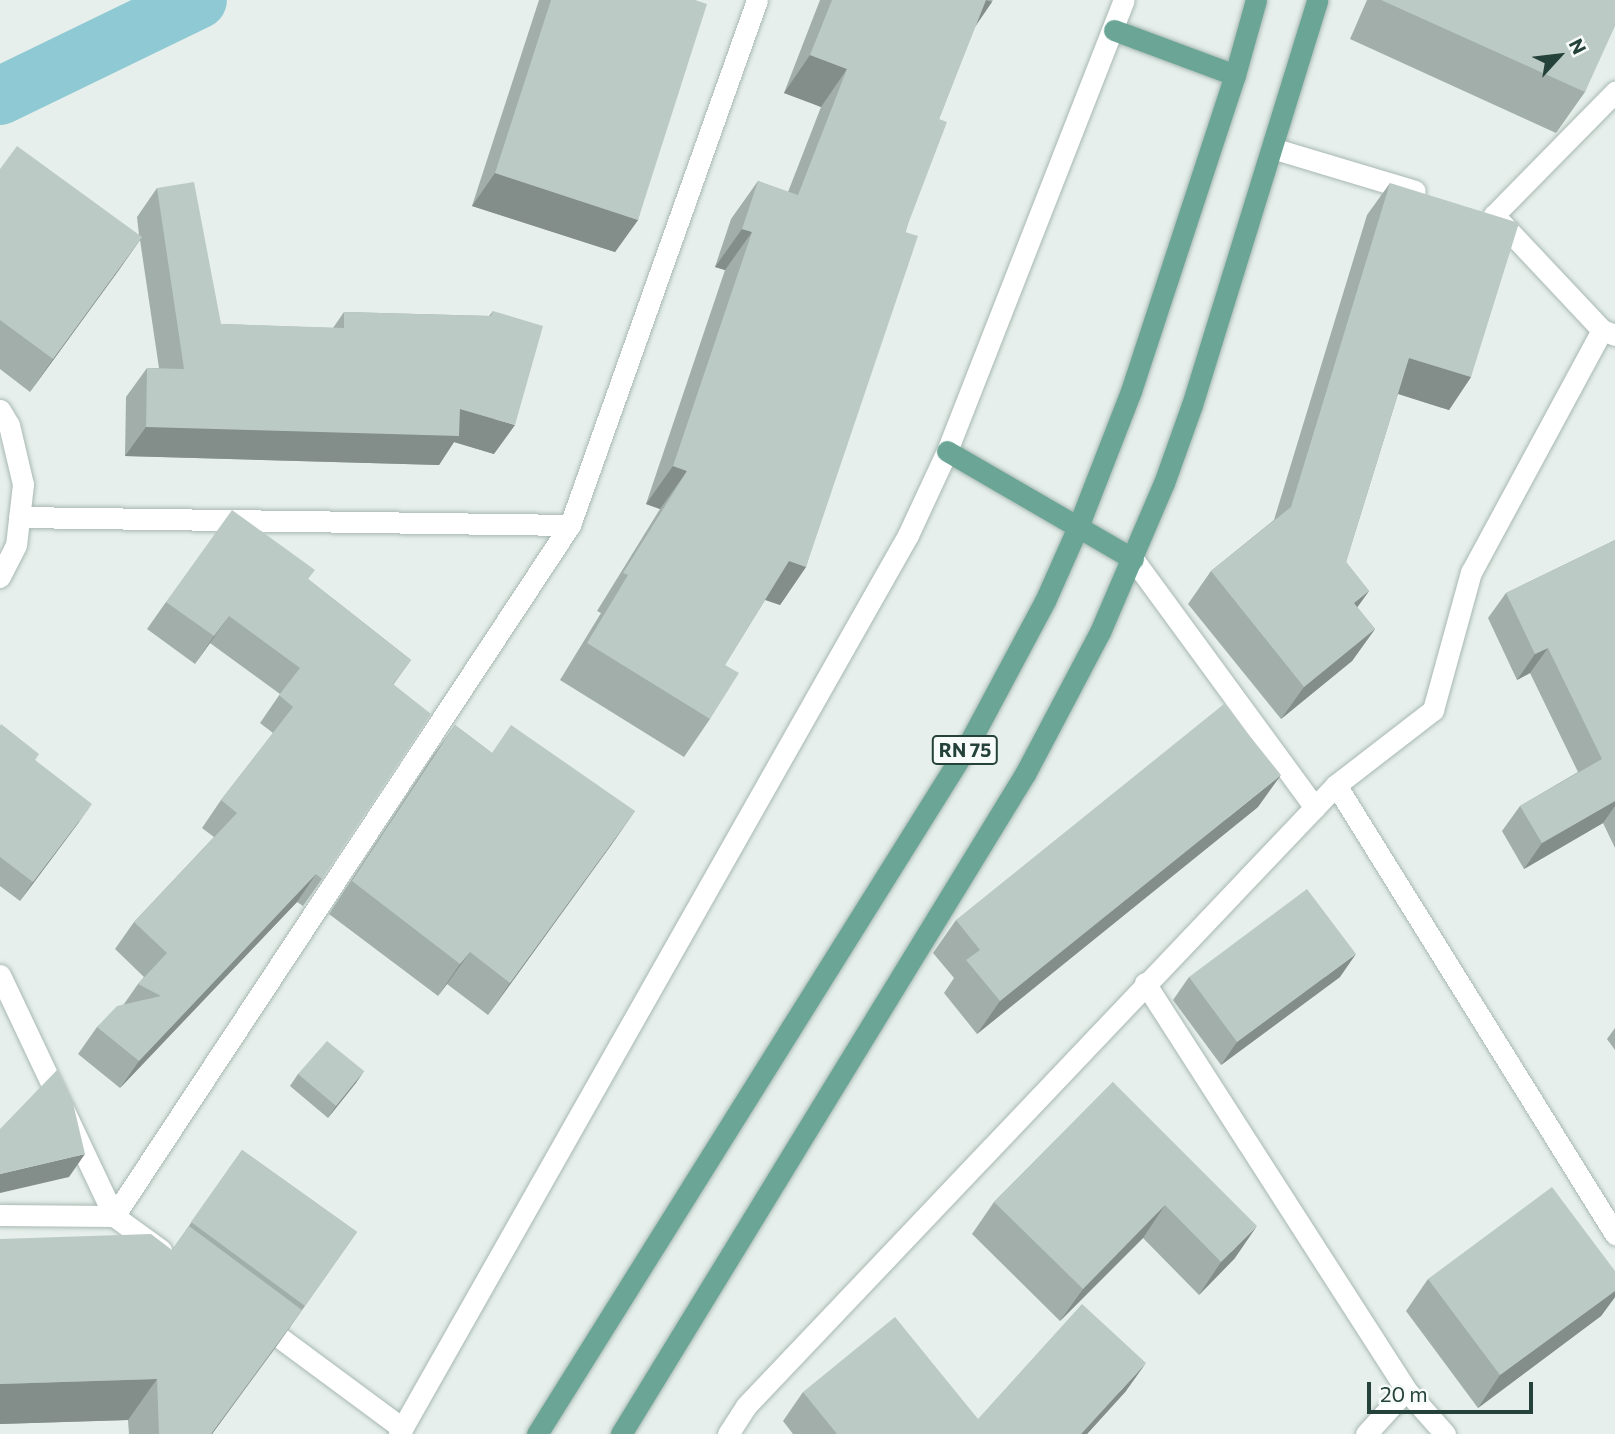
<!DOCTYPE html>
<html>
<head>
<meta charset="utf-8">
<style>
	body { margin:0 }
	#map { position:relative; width:1615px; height:1434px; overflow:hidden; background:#e6efeb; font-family:Commissioner,sans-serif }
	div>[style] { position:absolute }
	.canal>* { height:58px; margin:-29px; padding:0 29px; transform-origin:29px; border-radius:29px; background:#8ec9d4 }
	.roads { filter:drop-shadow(0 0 2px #a8b8b2) drop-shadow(0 0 2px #a8b8b2) }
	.lane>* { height:21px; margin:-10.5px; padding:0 10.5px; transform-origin:10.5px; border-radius:10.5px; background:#fff }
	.street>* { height:21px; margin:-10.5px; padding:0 10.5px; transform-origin:10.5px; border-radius:10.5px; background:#fff }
	.primary>* { height:21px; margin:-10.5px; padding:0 10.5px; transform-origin:10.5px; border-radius:10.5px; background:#6aa596 }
	.wall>* { inset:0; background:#a1aea9 }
	.shaded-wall>* { inset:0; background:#838d89 }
	.building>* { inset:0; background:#bbcac4 }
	span { translate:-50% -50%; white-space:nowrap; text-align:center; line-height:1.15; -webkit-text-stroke:7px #f7fbf9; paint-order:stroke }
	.shield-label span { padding:2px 5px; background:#f7fbf9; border:2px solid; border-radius:5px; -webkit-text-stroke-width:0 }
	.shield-label { font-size:19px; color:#24423a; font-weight:700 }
	.north { position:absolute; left:1524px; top:21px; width:70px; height:70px; -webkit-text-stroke:5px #f7fbf9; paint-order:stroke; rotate:63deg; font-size:19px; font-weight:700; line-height:28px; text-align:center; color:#24423a }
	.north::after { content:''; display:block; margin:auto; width:24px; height:32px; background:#24423a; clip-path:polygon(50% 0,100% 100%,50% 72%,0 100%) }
	.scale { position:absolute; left:1367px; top:1382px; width:166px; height:32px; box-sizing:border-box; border:4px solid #24423a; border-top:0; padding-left:9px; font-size:21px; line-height:24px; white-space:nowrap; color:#24423a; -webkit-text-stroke:5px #f7fbf9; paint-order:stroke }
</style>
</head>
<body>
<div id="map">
	<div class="canal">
		<i style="left:0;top:96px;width:220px;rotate:-25.9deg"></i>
	</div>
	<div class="roads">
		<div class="lane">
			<i style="left:399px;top:1434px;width:1033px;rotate:-60.48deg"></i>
			<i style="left:908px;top:535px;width:93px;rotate:-65.1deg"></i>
			<i style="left:947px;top:451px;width:484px;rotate:-68.6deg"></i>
		</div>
		<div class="street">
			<i style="left:1272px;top:148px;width:149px;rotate:16.7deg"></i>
			<i style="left:1602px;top:330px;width:158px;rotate:-133.2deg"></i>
			<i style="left:1494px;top:215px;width:173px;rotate:-45.5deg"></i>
			<i style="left:1615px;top:335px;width:14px;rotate:-159deg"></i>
			<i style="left:1602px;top:330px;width:275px;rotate:118.4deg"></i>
			<i style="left:1471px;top:572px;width:143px;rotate:105.4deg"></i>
			<i style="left:1433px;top:710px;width:123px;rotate:142.3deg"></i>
			<i style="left:1336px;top:785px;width:529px;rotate:58.14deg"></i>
			<i style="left:0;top:410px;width:17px;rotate:59deg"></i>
			<i style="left:9px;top:425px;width:61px;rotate:76.7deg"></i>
			<i style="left:23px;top:484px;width:61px;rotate:96.5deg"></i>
			<i style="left:16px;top:545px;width:36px;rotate:117deg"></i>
			<i style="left:19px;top:517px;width:551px;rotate:0.83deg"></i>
			<i style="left:1133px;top:559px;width:308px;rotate:53.8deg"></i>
			<i style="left:0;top:975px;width:267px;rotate:64.7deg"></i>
			<i style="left:114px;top:1216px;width:58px;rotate:35.9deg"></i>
			<i style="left:1145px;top:983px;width:483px;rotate:57.3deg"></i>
			<i style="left:1406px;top:1390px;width:59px;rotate:48.4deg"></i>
			<i style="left:0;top:1215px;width:114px;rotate:0.5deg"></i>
			<i style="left:114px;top:1216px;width:828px;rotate:-56.58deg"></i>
			<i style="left:570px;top:525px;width:557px;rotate:-70.39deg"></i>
			<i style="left:260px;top:1323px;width:177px;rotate:36.5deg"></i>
			<i style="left:728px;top:1434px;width:33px;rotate:-57deg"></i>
			<i style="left:746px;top:1406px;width:857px;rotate:-46.47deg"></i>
			<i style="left:1366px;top:1434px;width:59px;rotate:-47.7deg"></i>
		</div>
		<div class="primary">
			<i style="left:1114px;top:30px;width:129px;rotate:20.4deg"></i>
			<i style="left:947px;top:451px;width:215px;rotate:30.1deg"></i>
			<i style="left:537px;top:1434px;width:813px;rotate:-57.97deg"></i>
			<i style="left:968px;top:745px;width:163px;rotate:-61.9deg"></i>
			<i style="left:1045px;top:601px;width:81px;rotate:-66deg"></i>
			<i style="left:1078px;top:527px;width:146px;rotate:-68.7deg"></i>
			<i style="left:1131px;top:391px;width:333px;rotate:-71.8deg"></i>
			<i style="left:1235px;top:75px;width:78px;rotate:-74.4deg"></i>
			<i style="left:621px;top:1434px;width:774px;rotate:-58.53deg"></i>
			<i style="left:1025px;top:774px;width:161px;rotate:-62.2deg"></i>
			<i style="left:1100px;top:632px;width:162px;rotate:-66.8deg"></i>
			<i style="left:1164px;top:483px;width:83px;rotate:-70.3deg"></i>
			<i style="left:1192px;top:405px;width:424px;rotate:-72.8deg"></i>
		</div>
	</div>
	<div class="wall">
		<i style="clip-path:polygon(539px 0,695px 0,638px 220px,615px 252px,472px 206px)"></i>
		<i style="clip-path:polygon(820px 0,993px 0,975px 26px,939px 119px,806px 567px,780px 605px,765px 600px,725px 665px,710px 719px,684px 757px,560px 680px,601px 613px,597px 611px,660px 509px,646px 504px,725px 270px,715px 267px,731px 219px,758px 181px,788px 192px,821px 107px,784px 93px)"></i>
		<i style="clip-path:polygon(1367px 0,1615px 0,1585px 92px,1556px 133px,1350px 39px)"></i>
		<i style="clip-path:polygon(0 169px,139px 235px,137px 217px,157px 188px,221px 324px,333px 328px,344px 312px,489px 316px,493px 311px,494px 454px,454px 442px,439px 465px,125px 456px,126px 397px,147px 368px,159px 368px,140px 240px,30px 392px,0 369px)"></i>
		<i style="clip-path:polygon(1390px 183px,1471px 377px,1449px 410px,1398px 394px,1346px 562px,1369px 591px,1357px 607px,1375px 629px,1352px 661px,1281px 719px,1188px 604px,1211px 571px,1274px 520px,1367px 215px)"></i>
		<i style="clip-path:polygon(1615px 540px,1615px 848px,1603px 823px,1524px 869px,1502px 831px,1520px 806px,1578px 772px,1530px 673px,1517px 680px,1488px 618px,1506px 593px)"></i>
		<i style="clip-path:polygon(308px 579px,411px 660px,393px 685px,322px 879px,303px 906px,297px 902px,120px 1088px,78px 1054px,97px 1027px,124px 1004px,138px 984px,144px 977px,115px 949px,134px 922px,214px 837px,202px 828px,221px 800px,273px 733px,260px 723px,280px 694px,210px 643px,195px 664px,147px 629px,166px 602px)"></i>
		<i style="clip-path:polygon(455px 725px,492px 753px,635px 811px,488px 1015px,447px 984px,438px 996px,329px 914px,432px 757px)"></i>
		<i style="clip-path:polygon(0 726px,35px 760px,79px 822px,20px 901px,0 886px)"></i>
		<i style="clip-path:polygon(1258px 807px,977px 1034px,944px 993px,954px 978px,933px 953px,956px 920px)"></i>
		<i style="clip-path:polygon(1189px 977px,1340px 977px,1221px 1065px,1173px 1000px)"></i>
		<i style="clip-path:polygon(1615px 1028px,1615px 1050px,1607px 1039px)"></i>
		<i style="clip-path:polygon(364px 1071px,328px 1118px,290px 1086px,298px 1074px)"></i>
		<i style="clip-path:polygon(1113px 1082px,1235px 1258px,1199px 1295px,1143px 1238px,1060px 1321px,972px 1234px,994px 1202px)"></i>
		<i style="clip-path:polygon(242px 1150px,357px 1232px,274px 1350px,212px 1434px,129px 1434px,128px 1420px,0 1424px,0 1239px,172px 1250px)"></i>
		<i style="clip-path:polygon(1615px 1271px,1615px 1297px,1601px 1316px,1478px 1408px,1406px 1311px,1428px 1279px)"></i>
		<i style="clip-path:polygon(1126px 1391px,1087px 1434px,793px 1434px,783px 1421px,803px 1392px,978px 1419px)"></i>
	</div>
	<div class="shaded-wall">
		<i style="clip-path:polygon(985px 0,992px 2px,966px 40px)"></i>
		<i style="clip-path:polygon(810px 55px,847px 69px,821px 107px,784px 93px)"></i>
		<i style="clip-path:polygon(495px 173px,638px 220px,615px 252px,472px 206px)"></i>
		<i style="clip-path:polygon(742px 229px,752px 232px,725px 270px,715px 267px)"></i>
		<i style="clip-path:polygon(142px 237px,119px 270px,30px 392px,53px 359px)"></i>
		<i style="clip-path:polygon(1409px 358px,1471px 377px,1449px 410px,1386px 390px)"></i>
		<i style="clip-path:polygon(460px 409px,515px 425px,494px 454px,454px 442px,439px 465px,125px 456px,146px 427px)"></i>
		<i style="clip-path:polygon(673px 466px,687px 471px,660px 509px,646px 504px)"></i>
		<i style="clip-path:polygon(789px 561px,806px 567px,780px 605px,763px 599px)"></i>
		<i style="clip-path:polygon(1369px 591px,1346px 623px,1354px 603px)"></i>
		<i style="clip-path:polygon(229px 616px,210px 643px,195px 664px,214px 636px)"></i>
		<i style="clip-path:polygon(1375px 629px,1352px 661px,1281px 719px,1304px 687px)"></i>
		<i style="clip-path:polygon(1548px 648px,1530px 673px,1517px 680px,1535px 654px)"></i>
		<i style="clip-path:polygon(1281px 775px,1258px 807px,977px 1034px,1000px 1001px)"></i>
		<i style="clip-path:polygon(1615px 801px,1615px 806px,1603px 823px,1524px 869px,1542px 843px)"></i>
		<i style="clip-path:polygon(92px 804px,79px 822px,20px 901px,33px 882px)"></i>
		<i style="clip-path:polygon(635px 811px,612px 844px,488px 1015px,510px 983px)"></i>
		<i style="clip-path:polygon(316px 874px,297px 902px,120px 1088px,139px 1061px)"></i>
		<i style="clip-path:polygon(470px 952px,447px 984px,438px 996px,460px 964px)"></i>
		<i style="clip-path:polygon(1356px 954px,1340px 977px,1221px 1065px,1237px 1042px)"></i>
		<i style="clip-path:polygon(364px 1071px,356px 1083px,328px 1118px,336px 1106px)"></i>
		<i style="clip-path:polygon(85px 1154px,69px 1177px,0 1193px,0 1174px)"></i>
		<i style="clip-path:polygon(1165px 1205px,1143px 1238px,1060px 1321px,1083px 1289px)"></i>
		<i style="clip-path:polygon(1257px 1226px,1235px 1258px,1199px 1295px,1221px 1262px)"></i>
		<i style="clip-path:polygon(1615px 1291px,1615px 1297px,1601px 1316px,1478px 1408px,1500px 1375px)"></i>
		<i style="clip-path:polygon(302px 1310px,212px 1434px,211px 1434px)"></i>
		<i style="clip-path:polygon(1146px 1363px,1126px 1391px,1087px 1434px,1081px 1434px)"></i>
		<i style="clip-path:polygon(157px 1379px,128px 1420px,0 1424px,0 1384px)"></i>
	</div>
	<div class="building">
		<i style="clip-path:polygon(551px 0,695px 0,707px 4px,638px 220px,495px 173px)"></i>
		<i style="clip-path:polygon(832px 0,986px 0,939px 119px,947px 122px,905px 232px,918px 236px,806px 567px,789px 561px,725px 665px,739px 673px,710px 719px,587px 643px,628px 575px,623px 573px,687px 471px,673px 466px,752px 232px,742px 229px,758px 181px,798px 195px,847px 69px,810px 55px)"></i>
		<i style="clip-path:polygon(1381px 0,1615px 0,1615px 26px,1585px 92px)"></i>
		<i style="clip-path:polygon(17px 146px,142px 237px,53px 359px,0 320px,0 169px)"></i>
		<i style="clip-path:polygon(194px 182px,221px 324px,344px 328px,344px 312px,491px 316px,493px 311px,543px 326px,515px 425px,460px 409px,459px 436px,146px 427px,147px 368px,184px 369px,157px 188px)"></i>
		<i style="clip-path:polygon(1390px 183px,1519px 223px,1471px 377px,1409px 358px,1346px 562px,1369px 591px,1354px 603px,1375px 629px,1304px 687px,1211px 571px,1291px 507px)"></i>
		<i style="clip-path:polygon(232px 510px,315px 570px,308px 579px,411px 660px,393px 684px,431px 714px,322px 879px,316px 874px,139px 1061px,97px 1027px,117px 1006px,161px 996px,138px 984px,167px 953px,134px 922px,237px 813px,221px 800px,293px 707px,279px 695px,300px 668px,229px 616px,214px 636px,166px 602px)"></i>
		<i style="clip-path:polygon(1615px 540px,1615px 801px,1542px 843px,1520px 806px,1602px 759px,1548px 648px,1535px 654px,1506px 593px)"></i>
		<i style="clip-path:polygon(1224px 704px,1281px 775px,1000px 1001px,966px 960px,980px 950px,956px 920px)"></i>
		<i style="clip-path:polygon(1px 724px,39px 754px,35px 760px,92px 804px,33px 882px,0 857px,0 726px)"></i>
		<i style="clip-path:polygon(455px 725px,492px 753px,511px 725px,635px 811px,510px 983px,470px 952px,460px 964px,352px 881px)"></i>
		<i style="clip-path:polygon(1307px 889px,1356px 954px,1237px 1042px,1189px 977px)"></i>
		<i style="clip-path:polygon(327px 1041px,364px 1071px,336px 1106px,298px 1074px)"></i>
		<i style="clip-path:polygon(57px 1070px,73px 1103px,85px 1154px,0 1174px,0 1129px)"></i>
		<i style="clip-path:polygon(1113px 1082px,1257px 1226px,1221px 1262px,1165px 1205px,1083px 1289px,994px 1202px)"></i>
		<i style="clip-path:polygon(242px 1150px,357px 1232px,305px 1306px,191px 1222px)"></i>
		<i style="clip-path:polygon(1552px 1187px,1615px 1271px,1615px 1291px,1500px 1375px,1428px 1279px)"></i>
		<i style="clip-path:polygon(189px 1226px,302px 1310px,211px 1434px,159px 1434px,157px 1379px,0 1384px,0 1239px,151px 1234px,172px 1250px)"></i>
		<i style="clip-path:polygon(1082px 1304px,1146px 1363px,1081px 1434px,837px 1434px,803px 1392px,895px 1317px,978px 1419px)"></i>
	</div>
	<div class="shield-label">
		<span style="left:965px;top:750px">RN 75</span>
	</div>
	<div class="north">N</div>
	<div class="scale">20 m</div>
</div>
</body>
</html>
